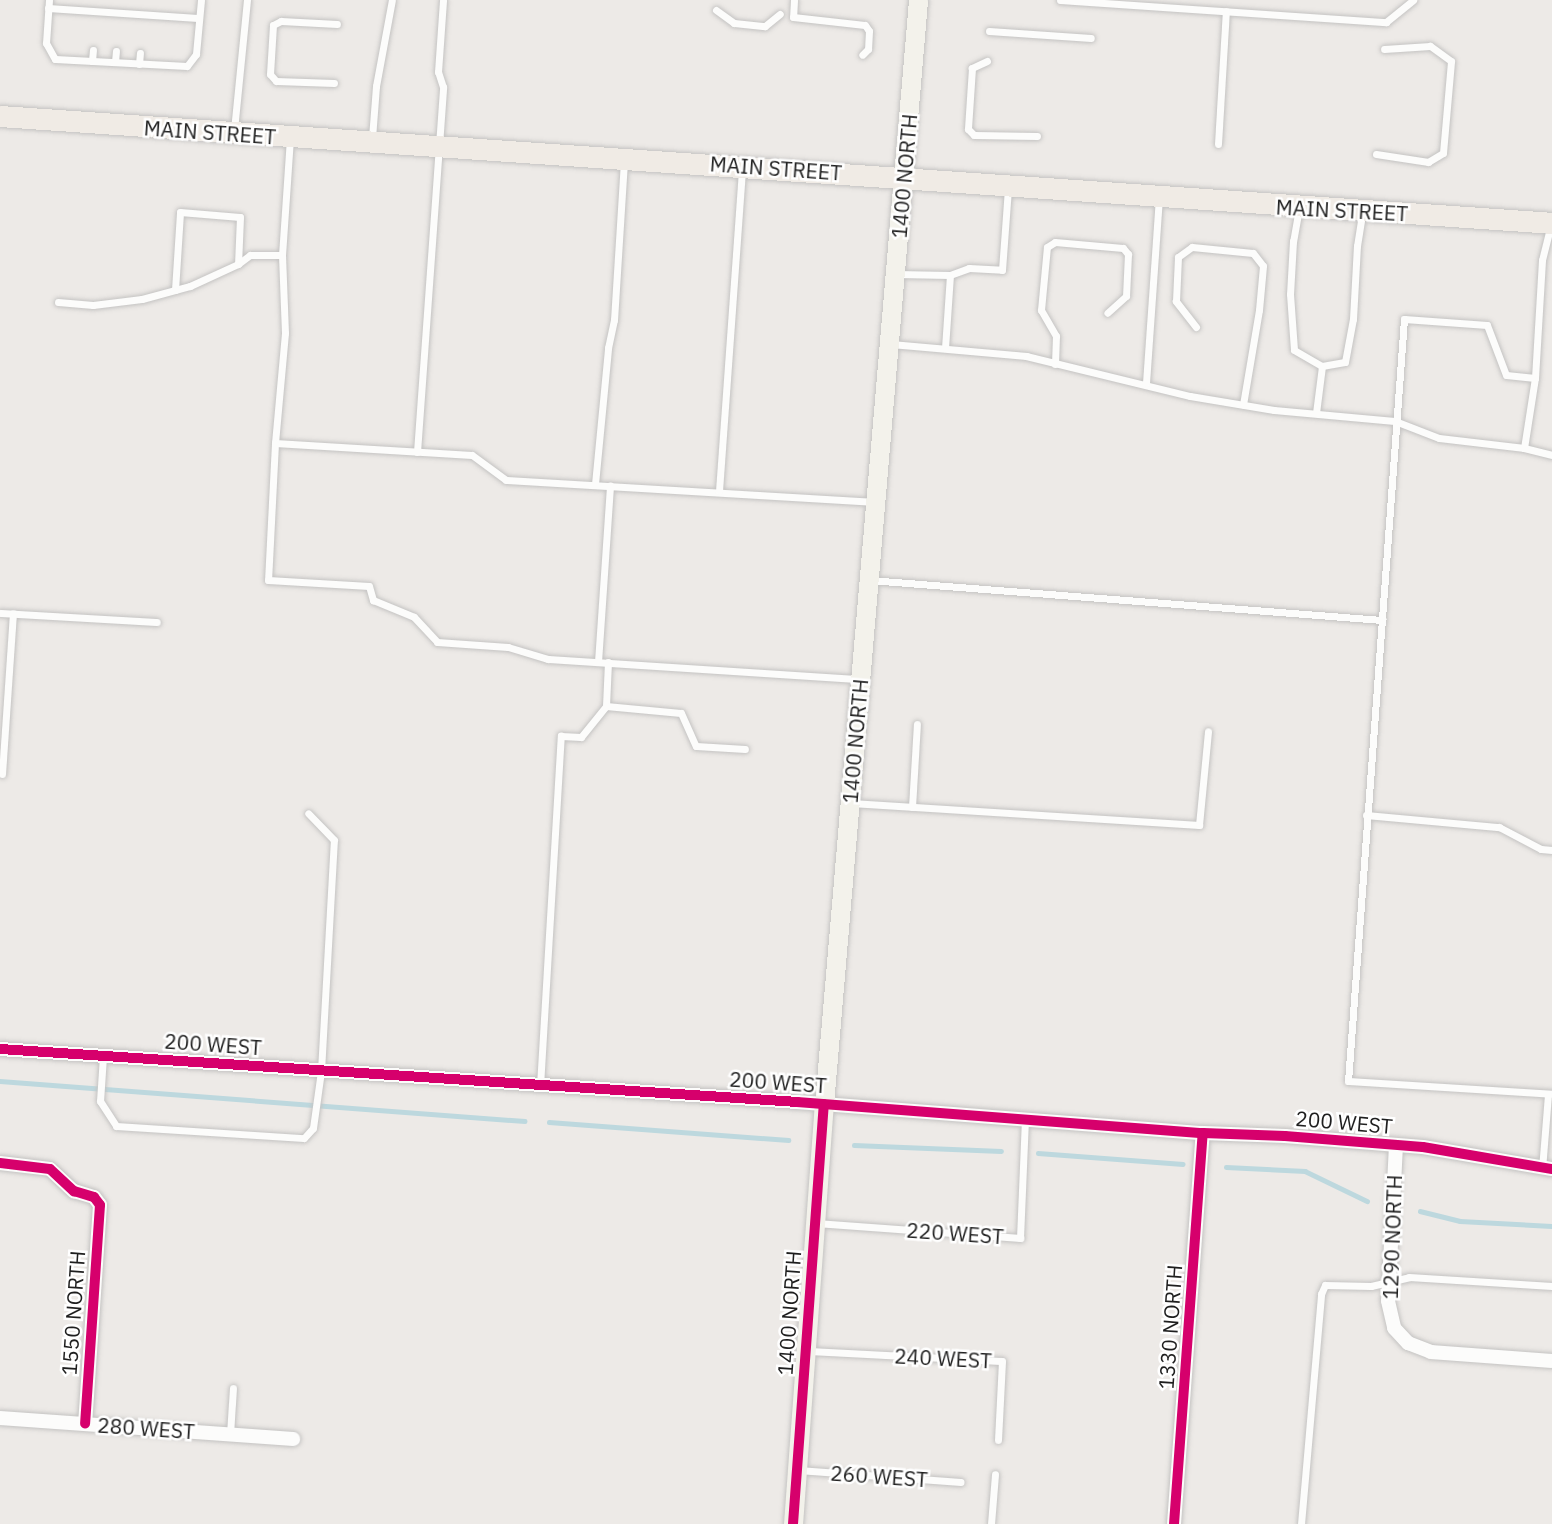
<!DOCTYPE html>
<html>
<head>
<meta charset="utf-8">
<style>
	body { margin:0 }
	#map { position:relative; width:1552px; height:1524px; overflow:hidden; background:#edeae7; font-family:"IBM Plex Sans",sans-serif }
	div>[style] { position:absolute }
	.stream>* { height:4.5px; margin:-2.25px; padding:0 2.25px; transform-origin:2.25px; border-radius:2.25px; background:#bdd8de }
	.roads { filter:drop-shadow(0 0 2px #c4c3c2) drop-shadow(0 0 2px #c4c3c2) }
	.service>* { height:7px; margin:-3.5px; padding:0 3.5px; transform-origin:3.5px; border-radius:3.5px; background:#fcfcfb }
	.minor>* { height:14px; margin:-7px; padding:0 7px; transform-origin:7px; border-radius:7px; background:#fcfcfb }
	.secondary>* { height:19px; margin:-9.5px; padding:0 9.5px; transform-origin:9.5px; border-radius:9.5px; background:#f3f2eb }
	.primary>* { height:21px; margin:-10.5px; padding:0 10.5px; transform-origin:10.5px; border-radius:10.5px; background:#f0ebe5 }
	.cycleway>* { height:10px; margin:-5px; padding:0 5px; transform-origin:5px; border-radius:5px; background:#d6006c }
	span { translate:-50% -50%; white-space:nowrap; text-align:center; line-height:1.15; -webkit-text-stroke:5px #fff; paint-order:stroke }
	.street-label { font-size:21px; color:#1f1f1f }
</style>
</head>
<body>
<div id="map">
	<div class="stream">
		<i style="left:0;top:1081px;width:526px;rotate:4.37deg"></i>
		<i style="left:549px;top:1122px;width:240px;rotate:4.3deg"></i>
		<i style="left:854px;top:1145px;width:147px;rotate:2.3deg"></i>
		<i style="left:1038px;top:1153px;width:145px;rotate:4.3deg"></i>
		<i style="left:1226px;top:1167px;width:79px;rotate:2.9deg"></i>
		<i style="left:1305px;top:1171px;width:69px;rotate:25.8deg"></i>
		<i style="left:1420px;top:1211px;width:41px;rotate:14deg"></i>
		<i style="left:1460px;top:1221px;width:92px;rotate:3.1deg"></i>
	</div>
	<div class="roads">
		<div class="service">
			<i style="left:49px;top:0;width:43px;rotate:94deg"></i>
			<i style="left:46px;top:43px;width:18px;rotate:61deg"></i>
			<i style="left:55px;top:59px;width:132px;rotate:3deg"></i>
			<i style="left:187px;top:66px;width:15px;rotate:-53deg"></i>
			<i style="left:196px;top:54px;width:54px;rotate:-84.7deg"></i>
			<i style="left:794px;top:0;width:17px;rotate:93deg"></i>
			<i style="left:793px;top:17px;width:72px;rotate:6.3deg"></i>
			<i style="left:865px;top:25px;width:7px;rotate:56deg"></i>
			<i style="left:869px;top:31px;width:18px;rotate:93deg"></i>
			<i style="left:868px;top:49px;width:8px;rotate:135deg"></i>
			<i style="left:1060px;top:0;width:327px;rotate:3.9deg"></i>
			<i style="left:1386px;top:22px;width:35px;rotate:-39deg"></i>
			<i style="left:48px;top:8px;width:150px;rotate:3.8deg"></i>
			<i style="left:716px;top:10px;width:22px;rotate:36deg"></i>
			<i style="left:734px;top:23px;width:31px;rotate:6deg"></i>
			<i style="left:765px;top:26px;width:19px;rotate:-39deg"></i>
			<i style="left:989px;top:31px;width:102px;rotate:3.9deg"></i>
			<i style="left:92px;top:61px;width:11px;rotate:-85deg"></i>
			<i style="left:987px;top:61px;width:17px;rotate:155deg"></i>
			<i style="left:972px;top:68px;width:61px;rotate:93.8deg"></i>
			<i style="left:968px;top:129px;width:8px;rotate:45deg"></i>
			<i style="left:974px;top:135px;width:63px;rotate:0.9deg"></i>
			<i style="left:115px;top:62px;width:11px;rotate:-85deg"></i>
			<i style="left:139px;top:64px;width:11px;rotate:-85deg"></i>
			<i style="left:334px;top:83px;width:58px;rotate:-178deg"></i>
			<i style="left:276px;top:81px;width:9px;rotate:-131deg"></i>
			<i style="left:270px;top:74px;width:49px;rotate:-86.5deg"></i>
			<i style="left:273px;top:25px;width:9px;rotate:-27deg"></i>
			<i style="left:281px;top:21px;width:56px;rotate:3.1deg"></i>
			<i style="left:234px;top:130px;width:131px;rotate:-84.3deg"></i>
			<i style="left:290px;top:138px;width:117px;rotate:93.9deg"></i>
			<i style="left:282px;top:255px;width:78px;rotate:87.8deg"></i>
			<i style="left:285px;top:333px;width:110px;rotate:95.2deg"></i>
			<i style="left:275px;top:443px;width:197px;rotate:3.5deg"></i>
			<i style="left:472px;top:455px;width:42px;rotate:36.3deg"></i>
			<i style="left:506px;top:480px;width:367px;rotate:3.4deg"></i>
			<i style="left:372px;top:138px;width:52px;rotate:-85.6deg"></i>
			<i style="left:376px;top:86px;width:87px;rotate:-79.5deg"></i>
			<i style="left:1218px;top:144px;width:133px;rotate:-86.6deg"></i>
			<i style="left:1376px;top:154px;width:53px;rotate:8.7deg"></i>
			<i style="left:1428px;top:162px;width:17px;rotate:-31deg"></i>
			<i style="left:1443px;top:153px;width:92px;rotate:-85deg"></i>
			<i style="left:1451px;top:61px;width:26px;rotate:-144deg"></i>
			<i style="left:1430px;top:46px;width:46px;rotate:176.3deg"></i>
			<i style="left:1299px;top:208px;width:34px;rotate:100deg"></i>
			<i style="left:1293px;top:241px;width:53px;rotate:93.2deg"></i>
			<i style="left:1290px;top:294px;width:56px;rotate:85.9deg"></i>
			<i style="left:1294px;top:350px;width:32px;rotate:30deg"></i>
			<i style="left:1322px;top:366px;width:23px;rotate:-10deg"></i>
			<i style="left:1345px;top:362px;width:44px;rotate:-79.5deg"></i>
			<i style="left:1353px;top:319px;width:73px;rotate:-86.9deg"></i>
			<i style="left:1357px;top:246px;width:33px;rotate:-81deg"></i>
			<i style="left:896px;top:274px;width:54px;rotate:1.1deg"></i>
			<i style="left:175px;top:290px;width:78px;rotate:-86.3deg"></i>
			<i style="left:180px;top:212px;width:60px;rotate:4.8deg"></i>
			<i style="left:240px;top:217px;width:47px;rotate:92.4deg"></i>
			<i style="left:58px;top:302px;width:35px;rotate:5deg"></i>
			<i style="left:93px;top:305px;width:49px;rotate:-7deg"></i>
			<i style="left:142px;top:299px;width:50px;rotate:-15.2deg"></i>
			<i style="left:190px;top:286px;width:53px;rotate:-24.6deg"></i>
			<i style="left:238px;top:264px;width:15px;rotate:-37deg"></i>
			<i style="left:250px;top:255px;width:32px"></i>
			<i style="left:1196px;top:327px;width:33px;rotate:-128deg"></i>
			<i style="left:1176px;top:301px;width:44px;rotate:-87.4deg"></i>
			<i style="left:1178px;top:257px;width:17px;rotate:-36deg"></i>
			<i style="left:1192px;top:247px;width:61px;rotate:5.6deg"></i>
			<i style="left:1253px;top:253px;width:16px;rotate:52deg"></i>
			<i style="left:1263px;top:266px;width:44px;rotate:95.2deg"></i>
			<i style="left:1259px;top:310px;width:96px;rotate:99.6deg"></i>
			<i style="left:891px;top:344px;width:136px;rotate:5.1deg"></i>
			<i style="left:1026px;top:356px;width:169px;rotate:13.7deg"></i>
			<i style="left:1190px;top:396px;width:85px;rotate:9.5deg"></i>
			<i style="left:1274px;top:410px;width:121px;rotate:5.2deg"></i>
			<i style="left:1395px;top:421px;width:47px;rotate:21.1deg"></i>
			<i style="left:1439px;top:438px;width:86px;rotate:6.7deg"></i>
			<i style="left:1524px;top:448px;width:29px;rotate:14deg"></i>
			<i style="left:945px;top:348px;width:73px;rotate:-86.1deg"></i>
			<i style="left:950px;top:275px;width:20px;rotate:-20deg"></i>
			<i style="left:969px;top:268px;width:33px;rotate:3deg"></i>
			<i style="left:1002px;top:270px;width:81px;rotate:-85.8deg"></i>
			<i style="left:1055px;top:364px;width:28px;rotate:-88deg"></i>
			<i style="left:1056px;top:336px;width:30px;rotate:-120deg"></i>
			<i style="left:1041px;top:310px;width:63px;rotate:-84.6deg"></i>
			<i style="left:1047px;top:247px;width:9px;rotate:-32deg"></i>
			<i style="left:1055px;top:242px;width:68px;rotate:5deg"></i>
			<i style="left:1123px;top:248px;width:8px;rotate:50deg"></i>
			<i style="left:1128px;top:254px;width:42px;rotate:92.7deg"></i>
			<i style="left:1126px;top:296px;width:25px;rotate:138deg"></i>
			<i style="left:1535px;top:378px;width:29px;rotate:-174deg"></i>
			<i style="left:1506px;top:375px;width:53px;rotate:-110.8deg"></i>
			<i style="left:1487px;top:325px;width:83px;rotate:-175.9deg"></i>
			<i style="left:1404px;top:319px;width:764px;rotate:94.2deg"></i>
			<i style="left:1348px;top:1081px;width:204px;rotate:3.6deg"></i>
			<i style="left:1146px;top:383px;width:185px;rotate:-86deg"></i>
			<i style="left:1316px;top:413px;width:47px;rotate:-82.7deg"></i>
			<i style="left:275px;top:443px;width:137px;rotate:92.9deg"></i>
			<i style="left:268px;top:580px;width:101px;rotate:3.4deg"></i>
			<i style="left:369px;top:586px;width:15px;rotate:74deg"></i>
			<i style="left:373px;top:600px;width:44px;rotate:22.5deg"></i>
			<i style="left:414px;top:617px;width:34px;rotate:47deg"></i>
			<i style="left:437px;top:642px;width:71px;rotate:4deg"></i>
			<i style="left:508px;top:647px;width:42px;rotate:16.7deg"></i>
			<i style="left:548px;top:659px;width:313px;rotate:3.7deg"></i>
			<i style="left:1524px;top:448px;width:71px;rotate:-81.1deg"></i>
			<i style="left:1535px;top:378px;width:118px;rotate:-86.6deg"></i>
			<i style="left:1542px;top:260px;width:37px;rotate:-76deg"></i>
			<i style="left:417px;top:452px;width:366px;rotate:-85.9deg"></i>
			<i style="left:443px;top:87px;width:16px;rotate:-108deg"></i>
			<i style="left:438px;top:72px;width:72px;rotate:-86deg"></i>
			<i style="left:595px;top:484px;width:137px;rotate:-84.5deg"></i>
			<i style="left:608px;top:348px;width:29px;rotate:-78deg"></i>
			<i style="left:614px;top:320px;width:159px;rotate:-86.4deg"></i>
			<i style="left:719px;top:491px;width:322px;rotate:-85.9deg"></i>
			<i style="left:869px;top:580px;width:515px;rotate:4.46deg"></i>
			<i style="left:0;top:613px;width:157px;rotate:3.3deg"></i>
			<i style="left:598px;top:662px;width:177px;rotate:-86.1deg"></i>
			<i style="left:606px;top:706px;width:44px;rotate:-87.4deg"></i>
			<i style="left:2px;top:774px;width:161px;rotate:-86.1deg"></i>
			<i style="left:851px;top:803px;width:349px;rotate:3.6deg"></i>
			<i style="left:1199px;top:825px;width:94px;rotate:-84.5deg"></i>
			<i style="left:912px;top:807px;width:83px;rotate:-86.6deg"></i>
			<i style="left:1366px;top:815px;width:134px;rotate:5.2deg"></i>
			<i style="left:1499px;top:827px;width:47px;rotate:27.6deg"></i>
			<i style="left:1541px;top:849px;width:11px;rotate:5deg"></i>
			<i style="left:103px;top:1056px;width:45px;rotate:93.8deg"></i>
			<i style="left:100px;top:1101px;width:30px;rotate:57deg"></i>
			<i style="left:116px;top:1126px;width:188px;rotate:3.7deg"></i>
			<i style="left:304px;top:1138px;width:13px;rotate:-48deg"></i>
			<i style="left:313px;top:1128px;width:58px;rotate:-82deg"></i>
			<i style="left:321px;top:1071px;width:231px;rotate:-86.8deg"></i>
			<i style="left:334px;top:840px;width:37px;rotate:-134deg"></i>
			<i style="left:540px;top:1086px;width:351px;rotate:-86.6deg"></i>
			<i style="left:561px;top:736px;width:20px;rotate:3deg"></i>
			<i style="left:581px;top:737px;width:40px;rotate:-51deg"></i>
			<i style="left:606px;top:706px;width:75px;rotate:5.3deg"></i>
			<i style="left:681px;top:713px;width:36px;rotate:66deg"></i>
			<i style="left:696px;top:746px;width:49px;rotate:3.5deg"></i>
			<i style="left:1542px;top:1169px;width:75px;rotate:-85.4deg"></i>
			<i style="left:816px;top:1223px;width:205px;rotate:4.2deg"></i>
			<i style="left:1020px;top:1238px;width:118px;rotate:-87.6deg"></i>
			<i style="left:808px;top:1351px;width:194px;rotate:3deg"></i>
			<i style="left:1002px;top:1361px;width:79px;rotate:92.9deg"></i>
			<i style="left:230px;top:1434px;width:46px;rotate:-86.3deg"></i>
			<i style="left:798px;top:1470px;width:163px;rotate:4.2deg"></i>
			<i style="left:991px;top:1524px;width:50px;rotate:-85.4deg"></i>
			<i style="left:1301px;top:1524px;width:231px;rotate:-85deg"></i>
			<i style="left:1321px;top:1294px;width:10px;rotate:-66deg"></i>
			<i style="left:1325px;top:1285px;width:46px;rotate:1.2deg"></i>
			<i style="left:1371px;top:1286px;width:39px;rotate:-13deg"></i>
			<i style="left:1409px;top:1277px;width:143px;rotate:3.6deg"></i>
		</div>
		<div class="minor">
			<i style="left:0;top:1049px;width:799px;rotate:3.8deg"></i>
			<i style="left:797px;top:1102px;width:407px;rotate:4.4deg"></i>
			<i style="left:1203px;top:1133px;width:82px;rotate:2.1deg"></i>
			<i style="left:1285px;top:1136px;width:138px;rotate:4.6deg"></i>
			<i style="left:1423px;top:1147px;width:131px;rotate:9.7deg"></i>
			<i style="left:1396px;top:1145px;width:156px;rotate:92.9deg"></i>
			<i style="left:1388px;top:1301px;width:28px;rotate:77deg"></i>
			<i style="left:1394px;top:1328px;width:21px;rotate:47deg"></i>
			<i style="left:1408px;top:1343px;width:25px;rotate:21deg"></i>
			<i style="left:1431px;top:1352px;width:121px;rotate:4.3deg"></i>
			<i style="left:0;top:1163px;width:50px;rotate:6.8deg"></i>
			<i style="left:50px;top:1169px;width:33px;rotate:43deg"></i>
			<i style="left:74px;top:1191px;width:21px;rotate:17deg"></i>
			<i style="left:94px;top:1197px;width:10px;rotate:53deg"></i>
			<i style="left:100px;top:1205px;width:219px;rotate:93.9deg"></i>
			<i style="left:0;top:1418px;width:294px;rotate:4.1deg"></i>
			<i style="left:1174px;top:1524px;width:392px;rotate:-85.8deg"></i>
		</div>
		<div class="secondary">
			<i style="left:793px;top:1524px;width:421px;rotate:-85.8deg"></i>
			<i style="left:824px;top:1104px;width:1108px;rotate:-85.13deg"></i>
		</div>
		<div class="primary">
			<i style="left:0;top:116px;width:1556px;rotate:3.94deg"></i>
		</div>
	</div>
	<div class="cycleway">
		<i style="left:0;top:1049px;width:799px;rotate:3.8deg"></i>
		<i style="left:797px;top:1102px;width:407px;rotate:4.4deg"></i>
		<i style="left:1203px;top:1133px;width:82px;rotate:2.1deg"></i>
		<i style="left:1285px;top:1136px;width:138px;rotate:4.6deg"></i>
		<i style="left:1423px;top:1147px;width:131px;rotate:9.7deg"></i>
		<i style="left:0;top:1163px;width:50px;rotate:6.8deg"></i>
		<i style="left:50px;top:1169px;width:33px;rotate:43deg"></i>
		<i style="left:74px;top:1191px;width:21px;rotate:17deg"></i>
		<i style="left:94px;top:1197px;width:10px;rotate:53deg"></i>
		<i style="left:100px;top:1205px;width:219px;rotate:93.9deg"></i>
		<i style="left:793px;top:1524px;width:421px;rotate:-85.8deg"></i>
		<i style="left:1174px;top:1524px;width:392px;rotate:-85.8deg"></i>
	</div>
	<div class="street-label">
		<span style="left:210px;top:132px;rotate:4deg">MAIN STREET</span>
		<span style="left:776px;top:168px;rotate:4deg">MAIN STREET</span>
		<span style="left:904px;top:176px;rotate:-85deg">1400 NORTH</span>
		<span style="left:1342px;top:210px;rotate:3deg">MAIN STREET</span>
		<span style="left:855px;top:741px;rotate:-85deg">1400 NORTH</span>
		<span style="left:213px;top:1044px;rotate:4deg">200 WEST</span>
		<span style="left:778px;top:1082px;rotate:4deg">200 WEST</span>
		<span style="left:1344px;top:1122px;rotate:5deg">200 WEST</span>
		<span style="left:955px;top:1233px;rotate:4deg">220 WEST</span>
		<span style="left:1392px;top:1237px;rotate:-88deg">1290 NORTH</span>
		<span style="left:73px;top:1313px;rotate:-86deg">1550 NORTH</span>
		<span style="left:789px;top:1313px;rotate:-86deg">1400 NORTH</span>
		<span style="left:1170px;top:1327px;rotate:-86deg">1330 NORTH</span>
		<span style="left:943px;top:1358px;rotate:3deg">240 WEST</span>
		<span style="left:146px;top:1428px;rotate:4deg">280 WEST</span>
		<span style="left:879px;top:1476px;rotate:4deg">260 WEST</span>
	</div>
</div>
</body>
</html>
